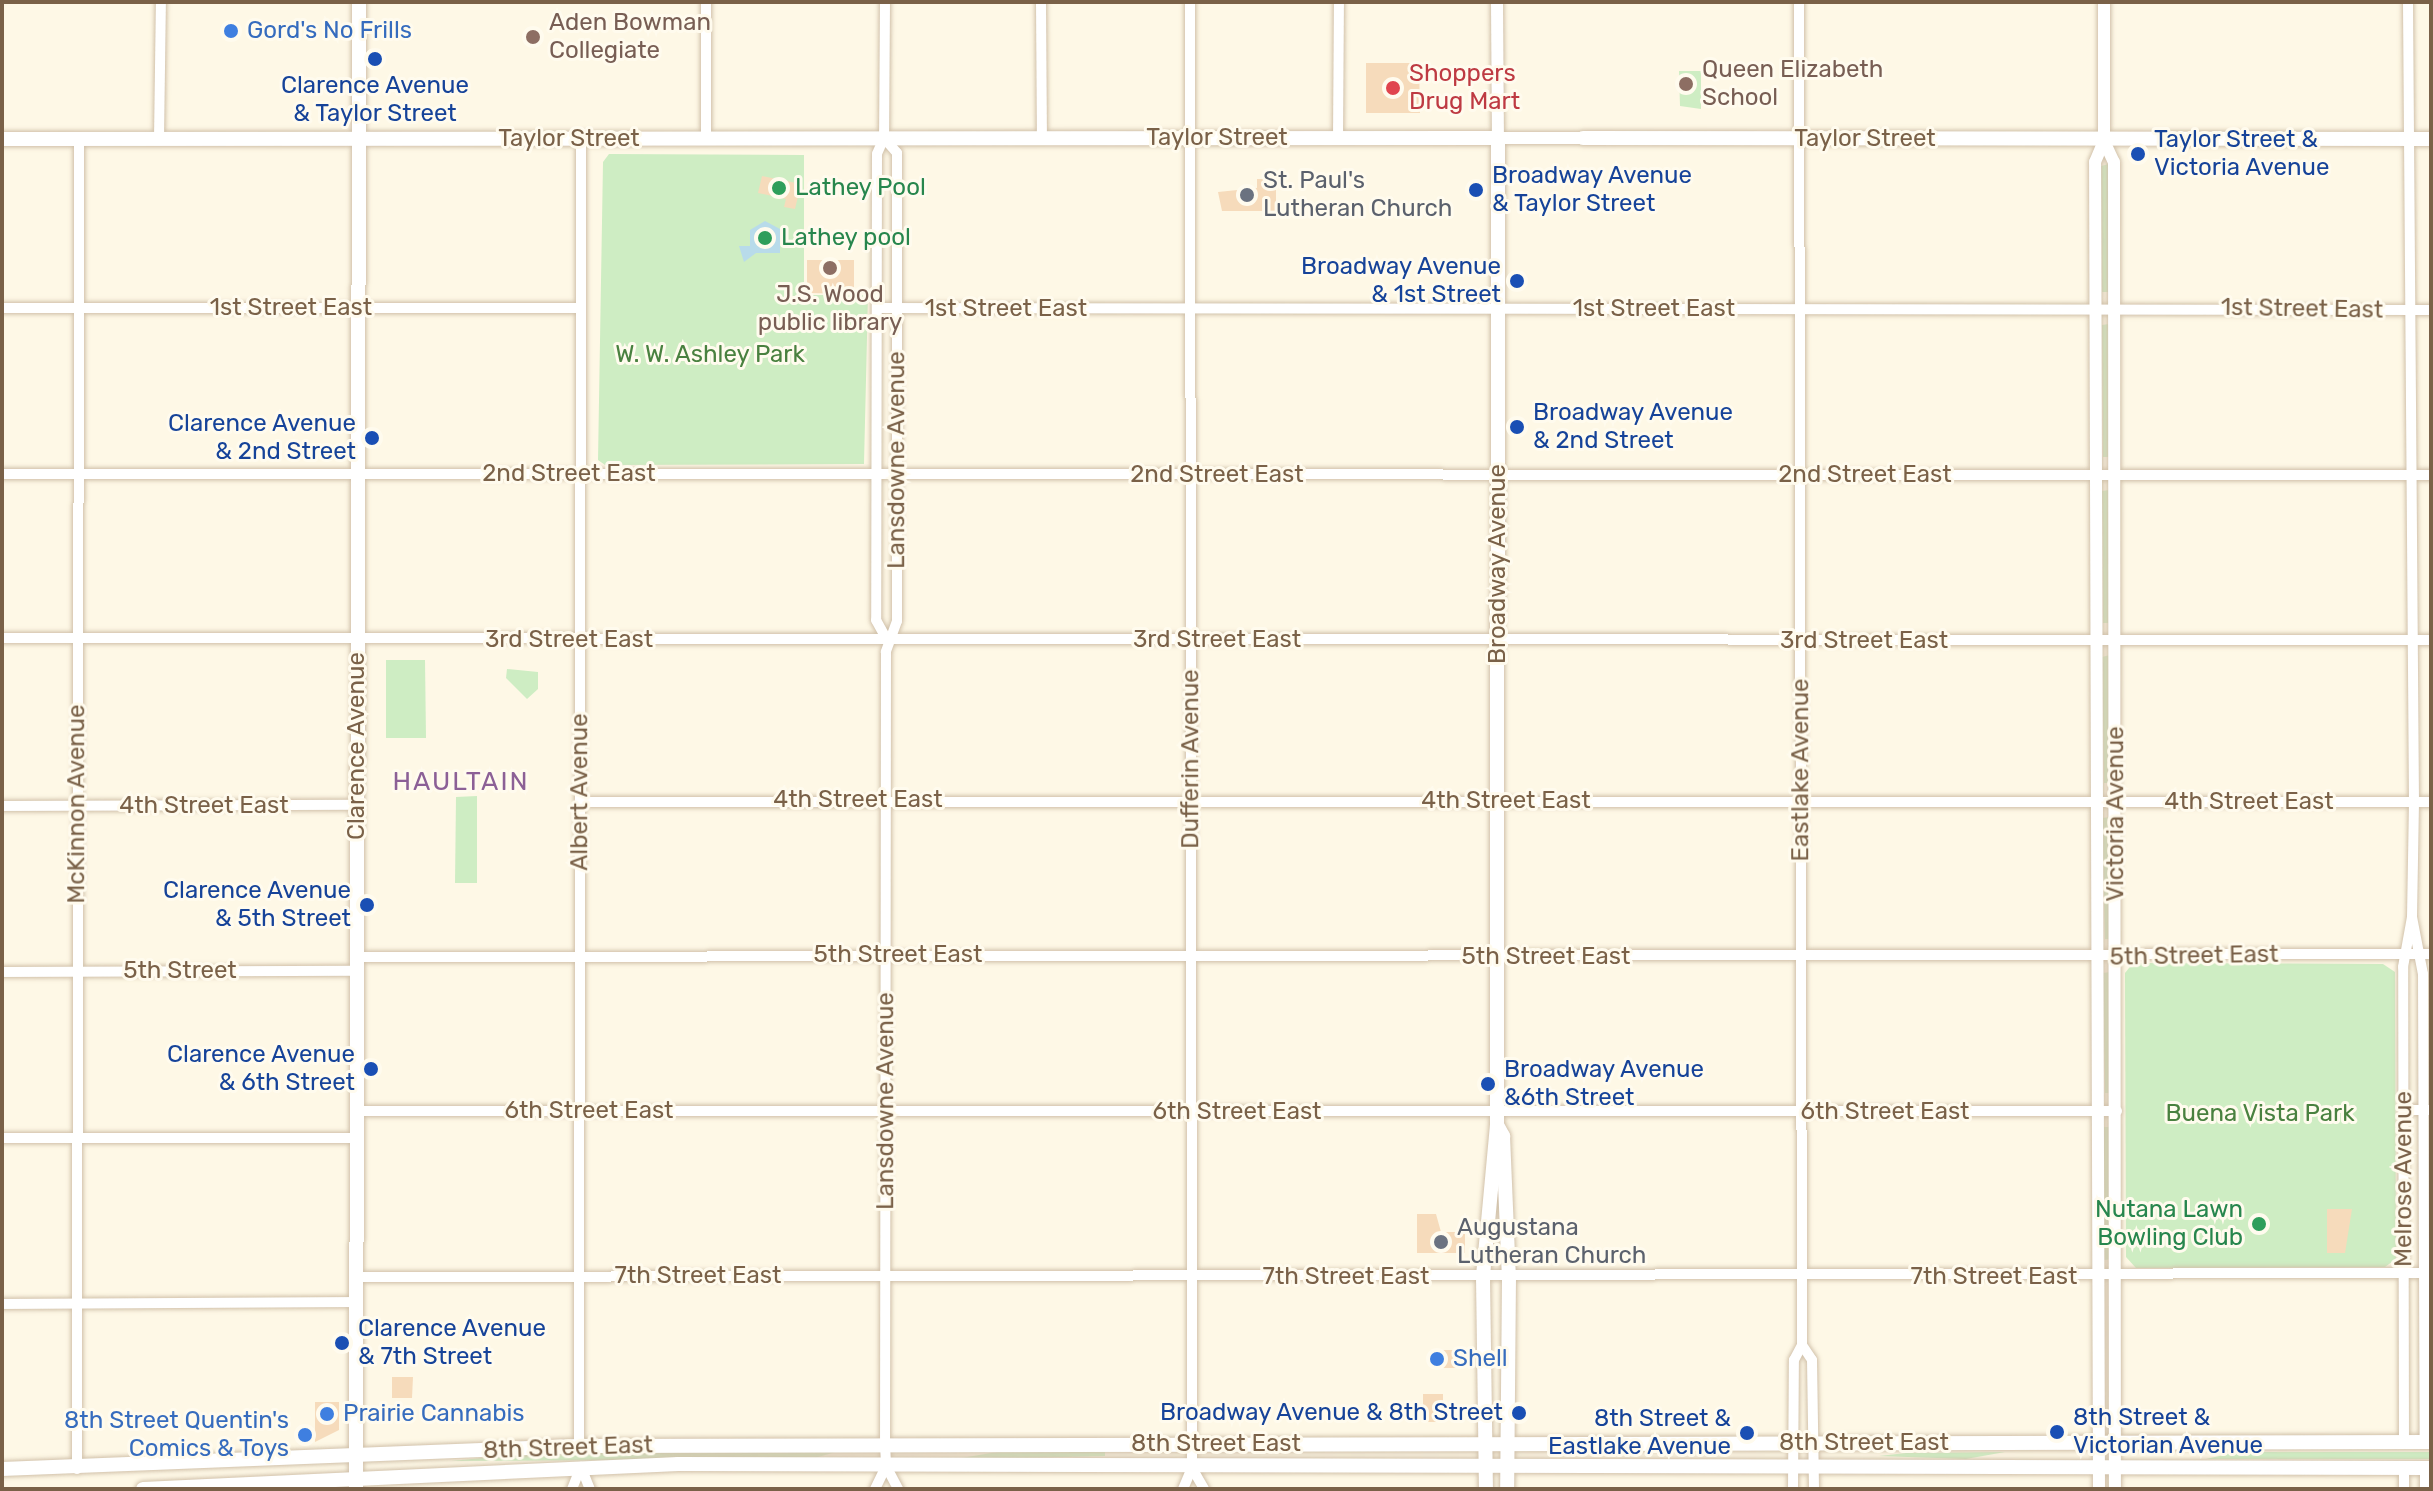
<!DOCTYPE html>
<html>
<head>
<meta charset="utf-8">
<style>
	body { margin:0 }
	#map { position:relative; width:2433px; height:1491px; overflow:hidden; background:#fef8e6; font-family:Rubik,sans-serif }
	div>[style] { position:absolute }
	.green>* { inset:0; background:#ceedc3 }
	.water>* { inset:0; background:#b8dbea }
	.building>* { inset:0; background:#f6dbbb }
	.roads { filter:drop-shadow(0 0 2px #d1c1aa) drop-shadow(0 0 2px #d1c1aa) }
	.minor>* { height:10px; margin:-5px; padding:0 5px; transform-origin:5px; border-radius:5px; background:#fff }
	.tertiary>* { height:12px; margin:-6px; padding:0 6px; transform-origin:6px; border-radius:6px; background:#fff }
	.secondary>* { height:14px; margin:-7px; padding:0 7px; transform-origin:7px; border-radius:7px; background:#fff }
	.dots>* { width:22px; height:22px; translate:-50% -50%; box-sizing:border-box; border:4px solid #fffbee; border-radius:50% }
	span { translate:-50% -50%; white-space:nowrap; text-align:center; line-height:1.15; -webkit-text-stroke:6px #fffbee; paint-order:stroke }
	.education-label { font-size:24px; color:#785e54 }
	.left { translate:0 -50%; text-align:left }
	.shop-label { font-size:24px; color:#366cbe }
	.right { translate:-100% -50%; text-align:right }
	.health-label { font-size:24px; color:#be3a42 }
	.transit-label { font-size:24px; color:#164399 }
	.street-label { font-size:24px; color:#7a6148 }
	.worship-label { font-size:24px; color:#5b616d }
	.leisure-label { font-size:24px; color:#27864d }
	.park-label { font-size:24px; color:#49813f }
	.neighbourhood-label { font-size:26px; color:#8c6096; letter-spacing:2px }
	.frame { position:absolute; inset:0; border:4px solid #7a6148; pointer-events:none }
</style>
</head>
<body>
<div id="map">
	<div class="green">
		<i style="clip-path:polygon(1679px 71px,1701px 71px,1701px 109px,1680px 106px)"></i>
		<i style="clip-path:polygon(609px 154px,804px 155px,804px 295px,868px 295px,864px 464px,605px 465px,598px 460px,603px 162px)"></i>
		<i style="clip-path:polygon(2109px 164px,2109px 292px,2102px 292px,2101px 166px)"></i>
		<i style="clip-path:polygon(2109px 324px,2109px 457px,2103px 457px,2102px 325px)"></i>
		<i style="clip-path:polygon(2109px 490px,2110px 623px,2103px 623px,2102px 491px)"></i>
		<i style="clip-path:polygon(2110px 655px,2110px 783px,2104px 783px,2102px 657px)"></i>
		<i style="clip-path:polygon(386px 660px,425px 660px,426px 738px,386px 738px)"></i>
		<i style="clip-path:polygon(507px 669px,538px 672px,538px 689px,527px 699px,506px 678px)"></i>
		<i style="clip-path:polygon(477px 796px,477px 883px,455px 883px,456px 797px)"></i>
		<i style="clip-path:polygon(2110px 817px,2110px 939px,2105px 939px,2102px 818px)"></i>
		<i style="clip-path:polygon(2133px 963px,2383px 964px,2395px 972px,2396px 1259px,2385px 1267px,2136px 1268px,2126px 1257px,2125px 973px)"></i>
		<i style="clip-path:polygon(2110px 972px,2111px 1093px,2105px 1093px,2103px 973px)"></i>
		<i style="clip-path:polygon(2104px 1127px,2112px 1127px,2112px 1259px,2104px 1260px)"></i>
		<i style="clip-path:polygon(542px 1452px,836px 1452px,811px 1459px,451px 1461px)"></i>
		<i style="clip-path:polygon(997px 1452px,1105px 1452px,1105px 1456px,949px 1460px)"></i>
		<i style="clip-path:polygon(2005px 1452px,1966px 1459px,1879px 1456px,1906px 1453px)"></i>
		<i style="clip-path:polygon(2237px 1452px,2431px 1452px,2431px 1459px,2206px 1459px)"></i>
	</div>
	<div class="water">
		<i style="clip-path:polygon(765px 221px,780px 229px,780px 253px,756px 253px,744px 262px,739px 246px,750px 246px,750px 230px)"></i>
	</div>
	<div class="building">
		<i style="clip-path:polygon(1366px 63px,1419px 63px,1420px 113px,1366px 113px)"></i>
		<i style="clip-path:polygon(762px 176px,801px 184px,795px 209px,784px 207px,786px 199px,758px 193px)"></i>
		<i style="clip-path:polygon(1257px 179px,1276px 179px,1276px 211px,1222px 211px,1218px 192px,1257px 188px)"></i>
		<i style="clip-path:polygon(807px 260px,854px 260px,854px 294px,807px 293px)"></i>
		<i style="clip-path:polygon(2327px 1209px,2352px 1209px,2345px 1253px,2327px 1253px)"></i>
		<i style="clip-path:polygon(1417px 1214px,1436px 1214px,1441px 1232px,1465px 1232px,1465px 1253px,1417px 1253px)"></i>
		<i style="clip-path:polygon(1431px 1350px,1460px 1350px,1460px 1368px,1431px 1368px)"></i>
		<i style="clip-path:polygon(392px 1377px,413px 1377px,412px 1398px,392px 1398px)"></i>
		<i style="clip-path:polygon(1423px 1394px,1443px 1394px,1443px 1422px,1423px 1422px)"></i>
		<i style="clip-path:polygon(315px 1402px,339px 1402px,339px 1430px,315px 1442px)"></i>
	</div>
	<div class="roads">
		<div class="minor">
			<i style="left:706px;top:2px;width:136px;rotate:90deg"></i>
			<i style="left:885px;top:2px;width:136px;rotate:90.4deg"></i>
			<i style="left:884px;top:138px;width:17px;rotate:114deg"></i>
			<i style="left:877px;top:154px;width:466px;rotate:90.1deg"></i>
			<i style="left:876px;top:620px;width:23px;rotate:61deg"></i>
			<i style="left:1041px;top:2px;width:136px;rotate:89.6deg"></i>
			<i style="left:884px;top:138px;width:20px;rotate:49deg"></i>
			<i style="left:897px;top:153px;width:468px;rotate:90deg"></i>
			<i style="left:897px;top:621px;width:33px;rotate:110deg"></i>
			<i style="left:886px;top:652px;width:792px;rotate:90.07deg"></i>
			<i style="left:885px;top:1444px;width:22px;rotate:87deg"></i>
			<i style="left:886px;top:1466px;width:26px;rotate:62deg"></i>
			<i style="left:1338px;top:138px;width:136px;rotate:-89.6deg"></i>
			<i style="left:159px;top:139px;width:137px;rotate:-89.2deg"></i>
			<i style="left:2px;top:308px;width:578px"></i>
			<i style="left:877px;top:308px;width:1554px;rotate:0.07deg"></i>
			<i style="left:2px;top:474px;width:2429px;rotate:0.02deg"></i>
			<i style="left:2px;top:638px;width:2429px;rotate:0.05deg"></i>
			<i style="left:580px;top:802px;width:1851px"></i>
			<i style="left:2px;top:806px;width:355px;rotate:-0.2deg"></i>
			<i style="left:2412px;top:917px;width:58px;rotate:79.1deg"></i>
			<i style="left:2423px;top:974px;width:468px;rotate:89.8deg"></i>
			<i style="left:357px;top:957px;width:2074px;rotate:-0.08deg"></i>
			<i style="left:2px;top:972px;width:355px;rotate:-0.2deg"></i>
			<i style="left:2404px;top:1110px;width:27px"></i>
			<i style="left:357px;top:1111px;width:1760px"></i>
			<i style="left:2px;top:1138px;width:355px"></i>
			<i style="left:356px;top:1277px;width:2075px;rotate:-0.11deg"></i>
			<i style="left:2px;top:1304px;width:354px;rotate:-0.3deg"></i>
			<i style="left:1802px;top:1345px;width:18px;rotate:56deg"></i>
			<i style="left:1812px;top:1360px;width:129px;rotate:89.1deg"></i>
			<i style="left:2404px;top:1442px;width:475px;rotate:-90.1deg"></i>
			<i style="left:2403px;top:967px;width:51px;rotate:-79.8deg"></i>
			<i style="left:2412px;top:917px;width:114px;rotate:-89deg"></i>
			<i style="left:2414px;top:803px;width:801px;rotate:-90.43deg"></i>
			<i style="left:579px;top:1446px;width:1308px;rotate:-89.91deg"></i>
			<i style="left:581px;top:1467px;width:24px;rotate:68deg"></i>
			<i style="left:1192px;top:1468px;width:24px;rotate:60deg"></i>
			<i style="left:77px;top:1469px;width:1330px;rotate:-89.91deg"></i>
			<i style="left:572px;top:1489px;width:24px;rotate:-68deg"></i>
			<i style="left:875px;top:1489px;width:25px;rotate:-64deg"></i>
			<i style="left:1183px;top:1489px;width:23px;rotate:-67deg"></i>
			<i style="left:1192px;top:1468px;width:1466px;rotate:-90.08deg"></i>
			<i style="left:1793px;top:1489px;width:129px;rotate:-89.6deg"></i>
			<i style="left:1794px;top:1360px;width:17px;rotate:-62deg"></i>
			<i style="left:1802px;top:1345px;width:1343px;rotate:-90.13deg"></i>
			<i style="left:2404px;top:1489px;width:21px;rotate:-90deg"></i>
			<i style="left:2425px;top:1489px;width:21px;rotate:-90deg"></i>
		</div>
		<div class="tertiary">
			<i style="left:1497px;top:2px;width:136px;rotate:89.6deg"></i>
			<i style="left:1498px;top:138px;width:85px"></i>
			<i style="left:2104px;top:141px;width:23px;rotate:65deg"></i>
			<i style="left:2114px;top:162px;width:1327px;rotate:89.96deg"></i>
			<i style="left:2099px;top:1489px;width:1327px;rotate:-90.17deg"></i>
			<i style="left:2095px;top:162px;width:23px;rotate:-67deg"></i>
			<i style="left:2104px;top:141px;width:139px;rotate:-90deg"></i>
		</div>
		<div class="secondary">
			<i style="left:1583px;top:138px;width:848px;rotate:0.07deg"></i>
			<i style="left:2px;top:139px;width:1496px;rotate:-0.04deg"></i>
			<i style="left:1498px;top:138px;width:987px;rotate:90.06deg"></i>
			<i style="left:1497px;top:1125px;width:153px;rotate:95.3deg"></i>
			<i style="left:1483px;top:1277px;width:212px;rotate:89.2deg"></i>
			<i style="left:1497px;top:1125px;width:13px;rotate:61deg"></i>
			<i style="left:1503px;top:1136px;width:141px;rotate:87.6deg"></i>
			<i style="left:1509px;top:1277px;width:212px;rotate:90.5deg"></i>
			<i style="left:2px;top:1469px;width:577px;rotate:-2.28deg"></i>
			<i style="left:579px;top:1446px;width:1852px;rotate:-0.12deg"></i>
			<i style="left:143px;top:1489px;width:536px;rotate:-2.68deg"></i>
			<i style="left:678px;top:1464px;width:1753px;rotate:0.13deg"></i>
			<i style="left:356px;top:1489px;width:1487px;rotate:-89.88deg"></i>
		</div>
	</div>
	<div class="dots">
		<i style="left:231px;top:31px;background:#3f7fe0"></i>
		<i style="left:533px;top:37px;background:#8d6e63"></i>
		<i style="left:375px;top:59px;background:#1a4fb4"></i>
		<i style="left:1686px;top:84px;background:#8d6e63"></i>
		<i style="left:1393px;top:88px;background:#e0444e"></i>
		<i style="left:2138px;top:154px;background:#1a4fb4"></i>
		<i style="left:779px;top:188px;background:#2e9e5b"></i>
		<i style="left:1476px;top:190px;background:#1a4fb4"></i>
		<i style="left:1247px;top:195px;background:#6b7280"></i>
		<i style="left:765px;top:238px;background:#2e9e5b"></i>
		<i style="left:830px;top:268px;background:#8d6e63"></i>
		<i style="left:1517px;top:281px;background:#1a4fb4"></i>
		<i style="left:1517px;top:427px;background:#1a4fb4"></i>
		<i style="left:372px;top:438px;background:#1a4fb4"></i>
		<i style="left:367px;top:905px;background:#1a4fb4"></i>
		<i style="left:371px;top:1069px;background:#1a4fb4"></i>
		<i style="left:1488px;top:1084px;background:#1a4fb4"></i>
		<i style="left:2259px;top:1224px;background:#2e9e5b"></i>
		<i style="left:1441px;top:1242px;background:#6b7280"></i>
		<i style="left:342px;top:1343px;background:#1a4fb4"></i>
		<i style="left:1437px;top:1359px;background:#3f7fe0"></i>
		<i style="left:1519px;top:1413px;background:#1a4fb4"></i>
		<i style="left:327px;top:1414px;background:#3f7fe0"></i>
		<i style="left:2057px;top:1432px;background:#1a4fb4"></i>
		<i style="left:1747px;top:1433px;background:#1a4fb4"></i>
		<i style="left:305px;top:1435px;background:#3f7fe0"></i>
	</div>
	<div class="education-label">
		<span class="left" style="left:549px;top:37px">Aden Bowman<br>Collegiate</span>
		<span class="left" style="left:1702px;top:84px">Queen Elizabeth<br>School</span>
		<span style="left:830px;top:309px">J.S. Wood<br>public library</span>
	</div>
	<div class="shop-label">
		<span class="left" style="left:247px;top:31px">Gord's No Frills</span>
		<span class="left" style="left:1453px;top:1359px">Shell</span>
		<span class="left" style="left:343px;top:1414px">Prairie Cannabis</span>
		<span class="right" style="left:289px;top:1435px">8th Street Quentin's<br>Comics &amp; Toys</span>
	</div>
	<div class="health-label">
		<span class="left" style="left:1409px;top:88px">Shoppers<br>Drug Mart</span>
	</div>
	<div class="transit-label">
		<span style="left:375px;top:100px">Clarence Avenue<br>&amp; Taylor Street</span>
		<span class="left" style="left:2154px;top:154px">Taylor Street &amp;<br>Victoria Avenue</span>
		<span class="left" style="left:1492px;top:190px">Broadway Avenue<br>&amp; Taylor Street</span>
		<span class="right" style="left:1501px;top:281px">Broadway Avenue<br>&amp; 1st Street</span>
		<span class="left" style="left:1533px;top:427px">Broadway Avenue<br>&amp; 2nd Street</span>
		<span class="right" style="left:356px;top:438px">Clarence Avenue<br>&amp; 2nd Street</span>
		<span class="right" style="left:351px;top:905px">Clarence Avenue<br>&amp; 5th Street</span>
		<span class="right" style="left:355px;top:1069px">Clarence Avenue<br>&amp; 6th Street</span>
		<span class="left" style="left:1504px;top:1084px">Broadway Avenue<br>&amp;6th Street</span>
		<span class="left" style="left:358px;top:1343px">Clarence Avenue<br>&amp; 7th Street</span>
		<span class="right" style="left:1503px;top:1413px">Broadway Avenue &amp; 8th Street</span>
		<span class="left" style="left:2073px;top:1432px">8th Street &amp;<br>Victorian Avenue</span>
		<span class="right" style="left:1731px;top:1433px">8th Street &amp;<br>Eastlake Avenue</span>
	</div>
	<div class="street-label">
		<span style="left:1217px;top:138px">Taylor Street</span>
		<span style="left:569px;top:139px">Taylor Street</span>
		<span style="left:1865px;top:139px">Taylor Street</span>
		<span style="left:291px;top:308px">1st Street East</span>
		<span style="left:1006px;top:309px">1st Street East</span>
		<span style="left:1654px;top:309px">1st Street East</span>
		<span style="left:2302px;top:309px;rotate:1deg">1st Street East</span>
		<span style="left:897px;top:460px;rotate:-90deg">Lansdowne Avenue</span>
		<span style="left:569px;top:474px">2nd Street East</span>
		<span style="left:1217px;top:475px">2nd Street East</span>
		<span style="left:1865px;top:475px">2nd Street East</span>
		<span style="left:1498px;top:564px;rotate:-90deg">Broadway Avenue</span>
		<span style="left:569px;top:640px">3rd Street East</span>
		<span style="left:1217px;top:640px">3rd Street East</span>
		<span style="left:1864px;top:641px">3rd Street East</span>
		<span style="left:357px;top:746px;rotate:-90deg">Clarence Avenue</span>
		<span style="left:1191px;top:759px;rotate:-90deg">Dufferin Avenue</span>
		<span style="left:1801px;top:770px;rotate:-90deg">Eastlake Avenue</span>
		<span style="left:580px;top:792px;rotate:-90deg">Albert Avenue</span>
		<span style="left:858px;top:800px">4th Street East</span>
		<span style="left:1506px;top:801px">4th Street East</span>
		<span style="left:2249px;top:802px">4th Street East</span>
		<span style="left:77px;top:804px;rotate:-90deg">McKinnon Avenue</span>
		<span style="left:204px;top:806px">4th Street East</span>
		<span style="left:2116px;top:814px;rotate:-90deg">Victoria Avenue</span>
		<span style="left:898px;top:955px">5th Street East</span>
		<span style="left:2194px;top:956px;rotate:-1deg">5th Street East</span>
		<span style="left:1546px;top:957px">5th Street East</span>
		<span style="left:180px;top:971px">5th Street</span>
		<span style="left:886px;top:1101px;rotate:-90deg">Lansdowne Avenue</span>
		<span style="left:589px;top:1111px">6th Street East</span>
		<span style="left:1237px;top:1112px">6th Street East</span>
		<span style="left:1885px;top:1112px">6th Street East</span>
		<span style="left:2404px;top:1179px;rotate:-90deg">Melrose Avenue</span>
		<span style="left:698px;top:1276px">7th Street East</span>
		<span style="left:1346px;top:1277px">7th Street East</span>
		<span style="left:1994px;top:1277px">7th Street East</span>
		<span style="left:1864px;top:1443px">8th Street East</span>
		<span style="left:1216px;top:1444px">8th Street East</span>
		<span style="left:568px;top:1448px;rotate:-2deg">8th Street East</span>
	</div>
	<div class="worship-label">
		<span class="left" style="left:1263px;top:195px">St. Paul's<br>Lutheran Church</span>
		<span class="left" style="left:1457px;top:1242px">Augustana<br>Lutheran Church</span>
	</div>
	<div class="leisure-label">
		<span class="left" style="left:795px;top:188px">Lathey Pool</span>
		<span class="left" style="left:781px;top:238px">Lathey pool</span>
		<span class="right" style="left:2243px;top:1224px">Nutana Lawn<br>Bowling Club</span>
	</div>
	<div class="park-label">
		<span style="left:710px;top:355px">W. W. Ashley Park</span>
		<span style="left:2260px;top:1114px">Buena Vista Park</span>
	</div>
	<div class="neighbourhood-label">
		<span style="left:461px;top:782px">HAULTAIN</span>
	</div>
	<div class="frame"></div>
</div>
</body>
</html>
